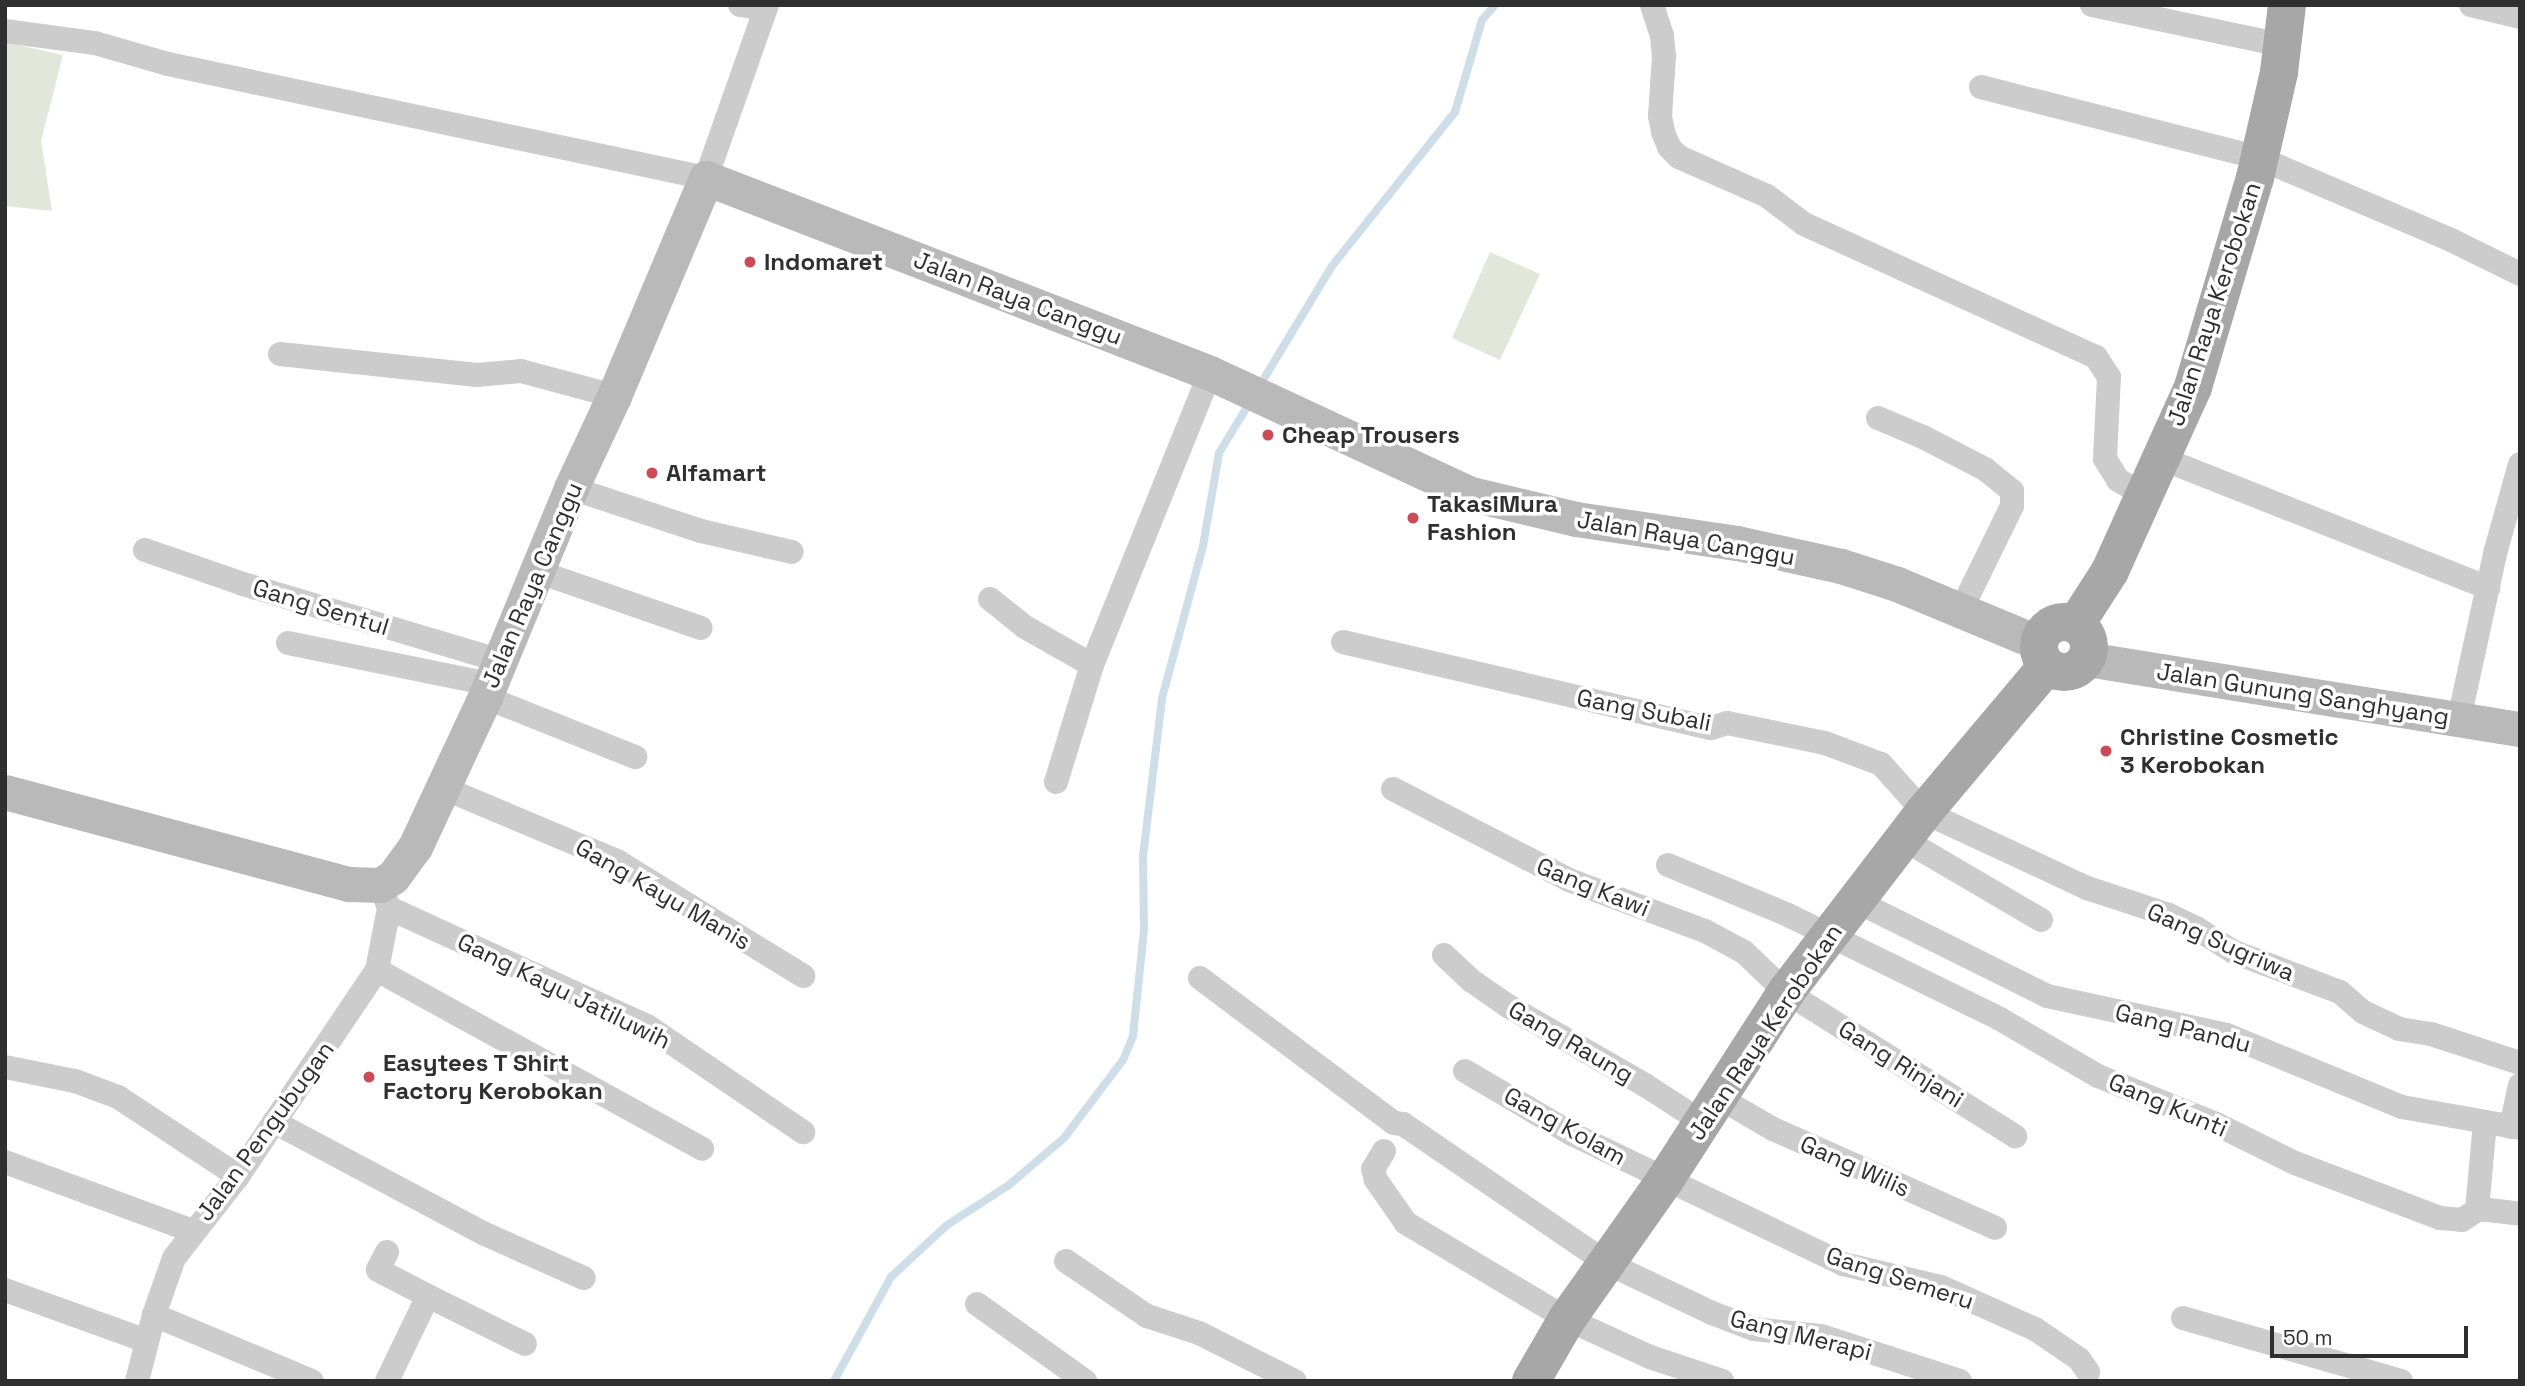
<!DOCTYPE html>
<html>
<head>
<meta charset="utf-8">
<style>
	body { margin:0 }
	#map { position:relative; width:2525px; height:1386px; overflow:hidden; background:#fff; font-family:"Space Grotesk",sans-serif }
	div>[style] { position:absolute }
	.green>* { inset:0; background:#e2e7dc }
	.stream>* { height:8px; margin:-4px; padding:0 4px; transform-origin:4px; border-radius:4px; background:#cedee8 }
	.street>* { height:24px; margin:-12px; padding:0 12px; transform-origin:12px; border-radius:12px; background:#ccc }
	.secondary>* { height:35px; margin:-17.5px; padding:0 17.5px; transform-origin:17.5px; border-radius:17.5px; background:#b9b9b9 }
	.primary>* { height:38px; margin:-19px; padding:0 19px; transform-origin:19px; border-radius:19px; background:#a7a7a7 }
	.primary>.ring { margin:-19px; padding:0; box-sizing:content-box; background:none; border:38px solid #a7a7a7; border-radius:50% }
	.dots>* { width:19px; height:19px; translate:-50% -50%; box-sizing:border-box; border:4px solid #fff; border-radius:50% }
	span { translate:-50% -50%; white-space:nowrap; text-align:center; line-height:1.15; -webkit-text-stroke:7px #fff; paint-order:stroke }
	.poi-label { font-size:24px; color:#2f2f2f; font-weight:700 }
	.left { translate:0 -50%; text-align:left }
	.street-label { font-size:24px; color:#2f2f2f }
	.frame { position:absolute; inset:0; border:7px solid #2f2f2f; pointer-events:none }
	.scale { position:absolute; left:2270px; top:1326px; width:198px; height:32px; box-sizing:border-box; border:4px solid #2f2f2f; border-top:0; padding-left:9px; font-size:21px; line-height:24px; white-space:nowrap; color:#2f2f2f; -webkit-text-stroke:5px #fff; paint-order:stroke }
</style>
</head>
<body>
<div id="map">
	<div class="green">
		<i style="clip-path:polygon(5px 42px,63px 55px,41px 141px,52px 211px,5px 206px)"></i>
		<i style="clip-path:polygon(1490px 252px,1540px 274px,1500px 360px,1452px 338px)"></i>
	</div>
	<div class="stream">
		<i style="left:1260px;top:385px;width:139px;rotate:-58.8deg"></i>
		<i style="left:1332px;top:266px;width:197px;rotate:-51.4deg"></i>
		<i style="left:1455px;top:112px;width:96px;rotate:-73.6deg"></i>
		<i style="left:1482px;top:20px;width:20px;rotate:-49deg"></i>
		<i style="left:834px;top:1381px;width:119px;rotate:-61.3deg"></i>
		<i style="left:891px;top:1277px;width:76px;rotate:-42.9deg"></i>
		<i style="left:947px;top:1225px;width:74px;rotate:-32.8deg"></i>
		<i style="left:1009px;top:1185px;width:72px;rotate:-40.5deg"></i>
		<i style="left:1064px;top:1138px;width:98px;rotate:-52.9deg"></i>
		<i style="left:1123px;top:1060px;width:26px;rotate:-67deg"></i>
		<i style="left:1133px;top:1036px;width:108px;rotate:-84.1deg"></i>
		<i style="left:1144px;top:929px;width:73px;rotate:-90.8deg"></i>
		<i style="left:1143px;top:856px;width:159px;rotate:-83.1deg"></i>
		<i style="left:1162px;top:698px;width:157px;rotate:-74.9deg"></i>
		<i style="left:1203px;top:546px;width:94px;rotate:-80.2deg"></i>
		<i style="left:1219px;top:453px;width:60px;rotate:-58.7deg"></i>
	</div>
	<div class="street">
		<i style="left:740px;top:5px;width:25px;rotate:9deg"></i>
		<i style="left:1652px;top:5px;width:32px;rotate:72deg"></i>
		<i style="left:1662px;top:35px;width:21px;rotate:85deg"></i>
		<i style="left:1664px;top:56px;width:60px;rotate:93.8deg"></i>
		<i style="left:1660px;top:116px;width:16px;rotate:79deg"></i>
		<i style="left:1663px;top:132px;width:16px;rotate:68deg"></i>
		<i style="left:1669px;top:147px;width:14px;rotate:45deg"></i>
		<i style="left:1679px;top:157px;width:96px;rotate:23.9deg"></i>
		<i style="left:1767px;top:196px;width:46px;rotate:37.1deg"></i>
		<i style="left:1804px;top:224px;width:321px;rotate:24.5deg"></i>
		<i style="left:2096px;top:357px;width:24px;rotate:57deg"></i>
		<i style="left:2109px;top:377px;width:82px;rotate:92.8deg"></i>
		<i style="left:2105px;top:459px;width:25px;rotate:58deg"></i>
		<i style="left:2118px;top:480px;width:32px;rotate:30deg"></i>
		<i style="left:2092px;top:5px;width:194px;rotate:11.9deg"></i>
		<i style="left:2471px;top:5px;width:50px;rotate:13.8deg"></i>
		<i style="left:5px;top:31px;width:91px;rotate:7.6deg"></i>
		<i style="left:95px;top:43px;width:76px;rotate:16deg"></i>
		<i style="left:168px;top:64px;width:550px;rotate:11.96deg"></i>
		<i style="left:706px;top:178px;width:183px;rotate:-70.6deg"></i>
		<i style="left:1981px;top:87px;width:287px;rotate:14.3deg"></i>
		<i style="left:2259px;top:158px;width:209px;rotate:23.1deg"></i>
		<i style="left:2451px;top:240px;width:77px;rotate:26.2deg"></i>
		<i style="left:280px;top:354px;width:198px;rotate:6.1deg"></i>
		<i style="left:477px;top:375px;width:44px;rotate:-5.2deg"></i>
		<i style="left:521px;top:371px;width:96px;rotate:15deg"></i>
		<i style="left:1878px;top:418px;width:49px;rotate:22.9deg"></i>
		<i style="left:1923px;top:437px;width:70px;rotate:27.3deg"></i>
		<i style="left:1985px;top:469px;width:35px;rotate:39deg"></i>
		<i style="left:2012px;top:491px;width:15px;rotate:90deg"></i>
		<i style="left:2012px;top:506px;width:116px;rotate:116.1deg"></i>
		<i style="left:2163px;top:459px;width:350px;rotate:21.6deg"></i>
		<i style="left:571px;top:488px;width:137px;rotate:18.3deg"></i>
		<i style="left:701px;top:531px;width:93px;rotate:13deg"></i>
		<i style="left:145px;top:550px;width:104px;rotate:19.1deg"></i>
		<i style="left:243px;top:584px;width:266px;rotate:16.6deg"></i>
		<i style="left:539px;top:572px;width:171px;rotate:19.1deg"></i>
		<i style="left:990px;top:599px;width:45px;rotate:38.7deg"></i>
		<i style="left:1025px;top:627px;width:77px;rotate:29.6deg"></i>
		<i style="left:1343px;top:642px;width:378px;rotate:13.2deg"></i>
		<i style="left:1711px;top:728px;width:17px;rotate:-17deg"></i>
		<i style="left:1727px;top:723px;width:100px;rotate:11.5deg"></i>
		<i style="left:1825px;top:743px;width:60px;rotate:20.6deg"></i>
		<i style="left:1881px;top:764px;width:64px;rotate:48.1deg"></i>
		<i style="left:1924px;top:812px;width:180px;rotate:25deg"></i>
		<i style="left:2087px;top:888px;width:86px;rotate:18.2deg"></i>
		<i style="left:2169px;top:915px;width:30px;rotate:26deg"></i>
		<i style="left:2196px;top:928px;width:45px;rotate:32.3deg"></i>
		<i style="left:2234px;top:952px;width:113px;rotate:20.7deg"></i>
		<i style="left:2340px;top:992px;width:30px;rotate:41deg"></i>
		<i style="left:2363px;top:1012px;width:40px;rotate:25deg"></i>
		<i style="left:2399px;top:1029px;width:32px;rotate:9deg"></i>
		<i style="left:2431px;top:1034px;width:94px;rotate:18deg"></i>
		<i style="left:288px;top:643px;width:206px;rotate:11.5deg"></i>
		<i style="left:485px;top:697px;width:162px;rotate:21.8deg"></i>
		<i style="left:2459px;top:719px;width:173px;rotate:-77.7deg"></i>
		<i style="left:2496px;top:550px;width:89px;rotate:-74.4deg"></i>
		<i style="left:1056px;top:782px;width:122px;rotate:-72.9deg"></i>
		<i style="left:1092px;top:665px;width:315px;rotate:-68deg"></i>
		<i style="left:441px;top:787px;width:191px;rotate:22.8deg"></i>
		<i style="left:617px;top:861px;width:219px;rotate:31.7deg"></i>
		<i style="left:1393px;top:789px;width:198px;rotate:27.3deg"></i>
		<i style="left:1569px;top:880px;width:145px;rotate:20.6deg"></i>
		<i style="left:1705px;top:931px;width:44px;rotate:28.3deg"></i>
		<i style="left:1744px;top:952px;width:58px;rotate:43.6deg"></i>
		<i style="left:1786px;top:992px;width:271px;rotate:32.2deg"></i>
		<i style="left:1903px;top:839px;width:160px;rotate:30.4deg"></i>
		<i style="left:1668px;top:865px;width:130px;rotate:22.6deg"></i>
		<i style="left:1788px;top:915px;width:236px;rotate:26.1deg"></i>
		<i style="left:2000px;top:1019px;width:113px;rotate:30.2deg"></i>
		<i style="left:2098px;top:1076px;width:127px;rotate:22.1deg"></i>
		<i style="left:2216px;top:1124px;width:88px;rotate:26.3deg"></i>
		<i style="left:2295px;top:1163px;width:155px;rotate:20.8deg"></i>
		<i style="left:2440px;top:1218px;width:22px;rotate:5deg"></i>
		<i style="left:2462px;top:1220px;width:18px;rotate:-34deg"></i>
		<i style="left:2477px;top:1210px;width:12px"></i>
		<i style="left:2489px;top:1210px;width:31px;rotate:7deg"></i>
		<i style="left:1856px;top:901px;width:213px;rotate:26.4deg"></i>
		<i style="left:2047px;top:996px;width:184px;rotate:12.2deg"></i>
		<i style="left:2227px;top:1035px;width:189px;rotate:22.4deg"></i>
		<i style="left:2402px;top:1107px;width:120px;rotate:10.1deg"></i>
		<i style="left:389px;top:908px;width:284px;rotate:24.6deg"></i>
		<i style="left:647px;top:1026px;width:189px;rotate:34.2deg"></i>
		<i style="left:1444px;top:955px;width:38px;rotate:43deg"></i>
		<i style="left:1472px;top:981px;width:44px;rotate:34.8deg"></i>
		<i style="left:1508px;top:1006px;width:158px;rotate:30deg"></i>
		<i style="left:1645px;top:1085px;width:68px;rotate:33deg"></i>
		<i style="left:377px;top:970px;width:371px;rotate:28.8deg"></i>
		<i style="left:1200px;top:978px;width:242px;rotate:36.8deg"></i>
		<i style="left:1394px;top:1123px;width:9px;rotate:6deg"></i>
		<i style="left:1403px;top:1124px;width:247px;rotate:34.3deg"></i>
		<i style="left:1607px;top:1263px;width:116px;rotate:25.5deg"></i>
		<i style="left:1712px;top:1313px;width:45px;rotate:20.9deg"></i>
		<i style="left:1754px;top:1329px;width:67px;rotate:6deg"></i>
		<i style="left:1821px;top:1336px;width:146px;rotate:17.9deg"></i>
		<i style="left:5px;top:1067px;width:71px;rotate:11.3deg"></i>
		<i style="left:75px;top:1081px;width:46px;rotate:20.4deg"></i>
		<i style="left:118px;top:1097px;width:144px;rotate:33.4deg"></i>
		<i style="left:1465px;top:1071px;width:124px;rotate:30.5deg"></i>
		<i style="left:1572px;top:1134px;width:301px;rotate:25.6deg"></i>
		<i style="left:1843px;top:1264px;width:101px;rotate:13.2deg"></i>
		<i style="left:1941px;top:1287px;width:103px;rotate:24.1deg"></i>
		<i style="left:2035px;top:1329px;width:53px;rotate:34.3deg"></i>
		<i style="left:2079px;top:1359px;width:16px;rotate:55deg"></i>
		<i style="left:1718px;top:1097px;width:64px;rotate:30.2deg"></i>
		<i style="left:1773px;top:1129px;width:243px;rotate:24deg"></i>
		<i style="left:274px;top:1122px;width:239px;rotate:28deg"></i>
		<i style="left:485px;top:1234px;width:108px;rotate:24deg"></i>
		<i style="left:2511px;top:1127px;width:43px;rotate:-77.9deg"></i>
		<i style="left:1384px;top:1151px;width:21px;rotate:121deg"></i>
		<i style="left:1373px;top:1169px;width:11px;rotate:75deg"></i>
		<i style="left:1376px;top:1180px;width:52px;rotate:55.1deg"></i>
		<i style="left:1406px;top:1223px;width:187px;rotate:30.8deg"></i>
		<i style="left:1567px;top:1319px;width:91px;rotate:24.6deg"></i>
		<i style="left:1650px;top:1357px;width:76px;rotate:18.4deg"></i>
		<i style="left:5px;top:1162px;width:200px;rotate:20.2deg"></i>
		<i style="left:2477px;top:1210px;width:88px;rotate:-84.8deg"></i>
		<i style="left:387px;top:1252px;width:20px;rotate:117deg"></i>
		<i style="left:378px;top:1270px;width:56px;rotate:27.5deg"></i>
		<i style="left:428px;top:1296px;width:94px;rotate:115.8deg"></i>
		<i style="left:1066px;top:1261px;width:98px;rotate:34.2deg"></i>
		<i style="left:1147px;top:1316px;width:55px;rotate:18.1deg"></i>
		<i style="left:1199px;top:1333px;width:107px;rotate:26.6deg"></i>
		<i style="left:5px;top:1290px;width:151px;rotate:19.8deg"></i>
		<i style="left:428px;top:1296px;width:108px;rotate:26.3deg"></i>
		<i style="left:977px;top:1304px;width:133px;rotate:35.5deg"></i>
		<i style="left:154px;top:1315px;width:171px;rotate:22.7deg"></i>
		<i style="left:2183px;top:1318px;width:227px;rotate:16.1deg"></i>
		<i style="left:137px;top:1381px;width:68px;rotate:-75.6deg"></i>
		<i style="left:154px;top:1315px;width:60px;rotate:-70.7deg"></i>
		<i style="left:174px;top:1258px;width:104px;rotate:-52deg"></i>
		<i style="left:238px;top:1176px;width:249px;rotate:-56deg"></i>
		<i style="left:377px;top:970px;width:63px;rotate:-79deg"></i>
		<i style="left:389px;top:908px;width:25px;rotate:-111deg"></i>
	</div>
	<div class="secondary">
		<i style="left:2087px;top:659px;width:439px;rotate:9.2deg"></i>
		<i style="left:5px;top:792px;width:356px;rotate:15deg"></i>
		<i style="left:349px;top:884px;width:31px;rotate:2deg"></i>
		<i style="left:380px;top:885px;width:15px;rotate:-32deg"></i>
		<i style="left:393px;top:877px;width:37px;rotate:-54deg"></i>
		<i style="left:415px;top:847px;width:166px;rotate:-65deg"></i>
		<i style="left:485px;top:697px;width:226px;rotate:-67.6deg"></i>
		<i style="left:571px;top:488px;width:102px;rotate:-64.9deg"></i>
		<i style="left:614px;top:396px;width:237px;rotate:-67.1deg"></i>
		<i style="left:706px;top:178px;width:540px;rotate:21.15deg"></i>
		<i style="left:1210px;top:373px;width:288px;rotate:24.9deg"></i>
		<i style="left:1471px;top:494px;width:108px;rotate:13.4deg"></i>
		<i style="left:1576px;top:519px;width:163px;rotate:8.5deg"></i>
		<i style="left:1737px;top:543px;width:107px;rotate:12.5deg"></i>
		<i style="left:1841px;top:566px;width:59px;rotate:17.8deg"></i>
		<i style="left:1897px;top:584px;width:154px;rotate:22.6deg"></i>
	</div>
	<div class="primary">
		<i class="ring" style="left:2039px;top:622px;width:12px;height:12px"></i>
		<i style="left:2076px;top:624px;width:63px;rotate:-57.3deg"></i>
		<i style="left:2110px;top:571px;width:202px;rotate:-65.7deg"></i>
		<i style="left:2193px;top:387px;width:218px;rotate:-73.5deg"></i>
		<i style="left:2255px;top:178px;width:109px;rotate:-77.2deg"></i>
		<i style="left:2279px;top:72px;width:67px;rotate:-83.2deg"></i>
		<i style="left:1531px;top:1381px;width:72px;rotate:-59.9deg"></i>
		<i style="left:1567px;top:1319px;width:170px;rotate:-54.8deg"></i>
		<i style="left:1665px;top:1180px;width:224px;rotate:-57.2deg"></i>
		<i style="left:1786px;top:992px;width:227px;rotate:-52.5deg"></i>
		<i style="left:1924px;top:812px;width:191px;rotate:-49.9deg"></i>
	</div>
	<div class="dots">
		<i style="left:750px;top:262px;background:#cf4856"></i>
		<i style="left:1268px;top:435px;background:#cf4856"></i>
		<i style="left:652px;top:473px;background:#cf4856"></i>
		<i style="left:1413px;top:518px;background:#cf4856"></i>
		<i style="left:2106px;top:751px;background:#cf4856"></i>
		<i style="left:369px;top:1077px;background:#cf4856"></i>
	</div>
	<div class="poi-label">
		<span class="left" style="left:764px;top:262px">Indomaret</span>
		<span class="left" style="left:1282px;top:435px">Cheap Trousers</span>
		<span class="left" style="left:666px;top:473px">Alfamart</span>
		<span class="left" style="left:1427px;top:518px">TakasiMura<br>Fashion</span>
		<span class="left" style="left:2120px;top:751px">Christine Cosmetic<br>3 Kerobokan</span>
		<span class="left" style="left:383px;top:1077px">Easytees T Shirt<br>Factory Kerobokan</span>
	</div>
	<div class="street-label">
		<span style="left:1018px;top:298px;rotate:21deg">Jalan Raya Canggu</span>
		<span style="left:2214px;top:304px;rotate:-72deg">Jalan Raya Kerobokan</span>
		<span style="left:1686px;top:538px;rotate:10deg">Jalan Raya Canggu</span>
		<span style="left:532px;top:585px;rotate:-67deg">Jalan Raya Canggu</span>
		<span style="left:321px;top:607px;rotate:17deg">Gang Sentul</span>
		<span style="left:2303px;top:694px;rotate:9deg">Jalan Gunung Sanghyang</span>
		<span style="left:1644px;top:710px;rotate:11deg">Gang Subali</span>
		<span style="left:1593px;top:887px;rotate:22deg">Gang Kawi</span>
		<span style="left:663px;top:894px;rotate:30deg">Gang Kayu Manis</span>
		<span style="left:2221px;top:942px;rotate:24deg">Gang Sugriwa</span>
		<span style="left:564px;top:991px;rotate:26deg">Gang Kayu Jatiluwih</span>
		<span style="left:2183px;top:1028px;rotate:14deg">Gang Pandu</span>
		<span style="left:1765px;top:1032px;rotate:-56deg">Jalan Raya Kerobokan</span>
		<span style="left:1571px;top:1042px;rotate:30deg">Gang Raung</span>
		<span style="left:1901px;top:1064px;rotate:32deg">Gang Rinjani</span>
		<span style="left:2168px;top:1105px;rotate:23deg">Gang Kunti</span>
		<span style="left:1565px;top:1126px;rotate:29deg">Gang Kolam</span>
		<span style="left:265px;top:1131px;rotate:-54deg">Jalan Pengubugan</span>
		<span style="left:1855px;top:1166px;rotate:24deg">Gang Wilis</span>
		<span style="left:1900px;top:1278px;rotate:18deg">Gang Semeru</span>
		<span style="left:1801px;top:1335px;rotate:14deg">Gang Merapi</span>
	</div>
	<div class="frame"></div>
	<div class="scale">50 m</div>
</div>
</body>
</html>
